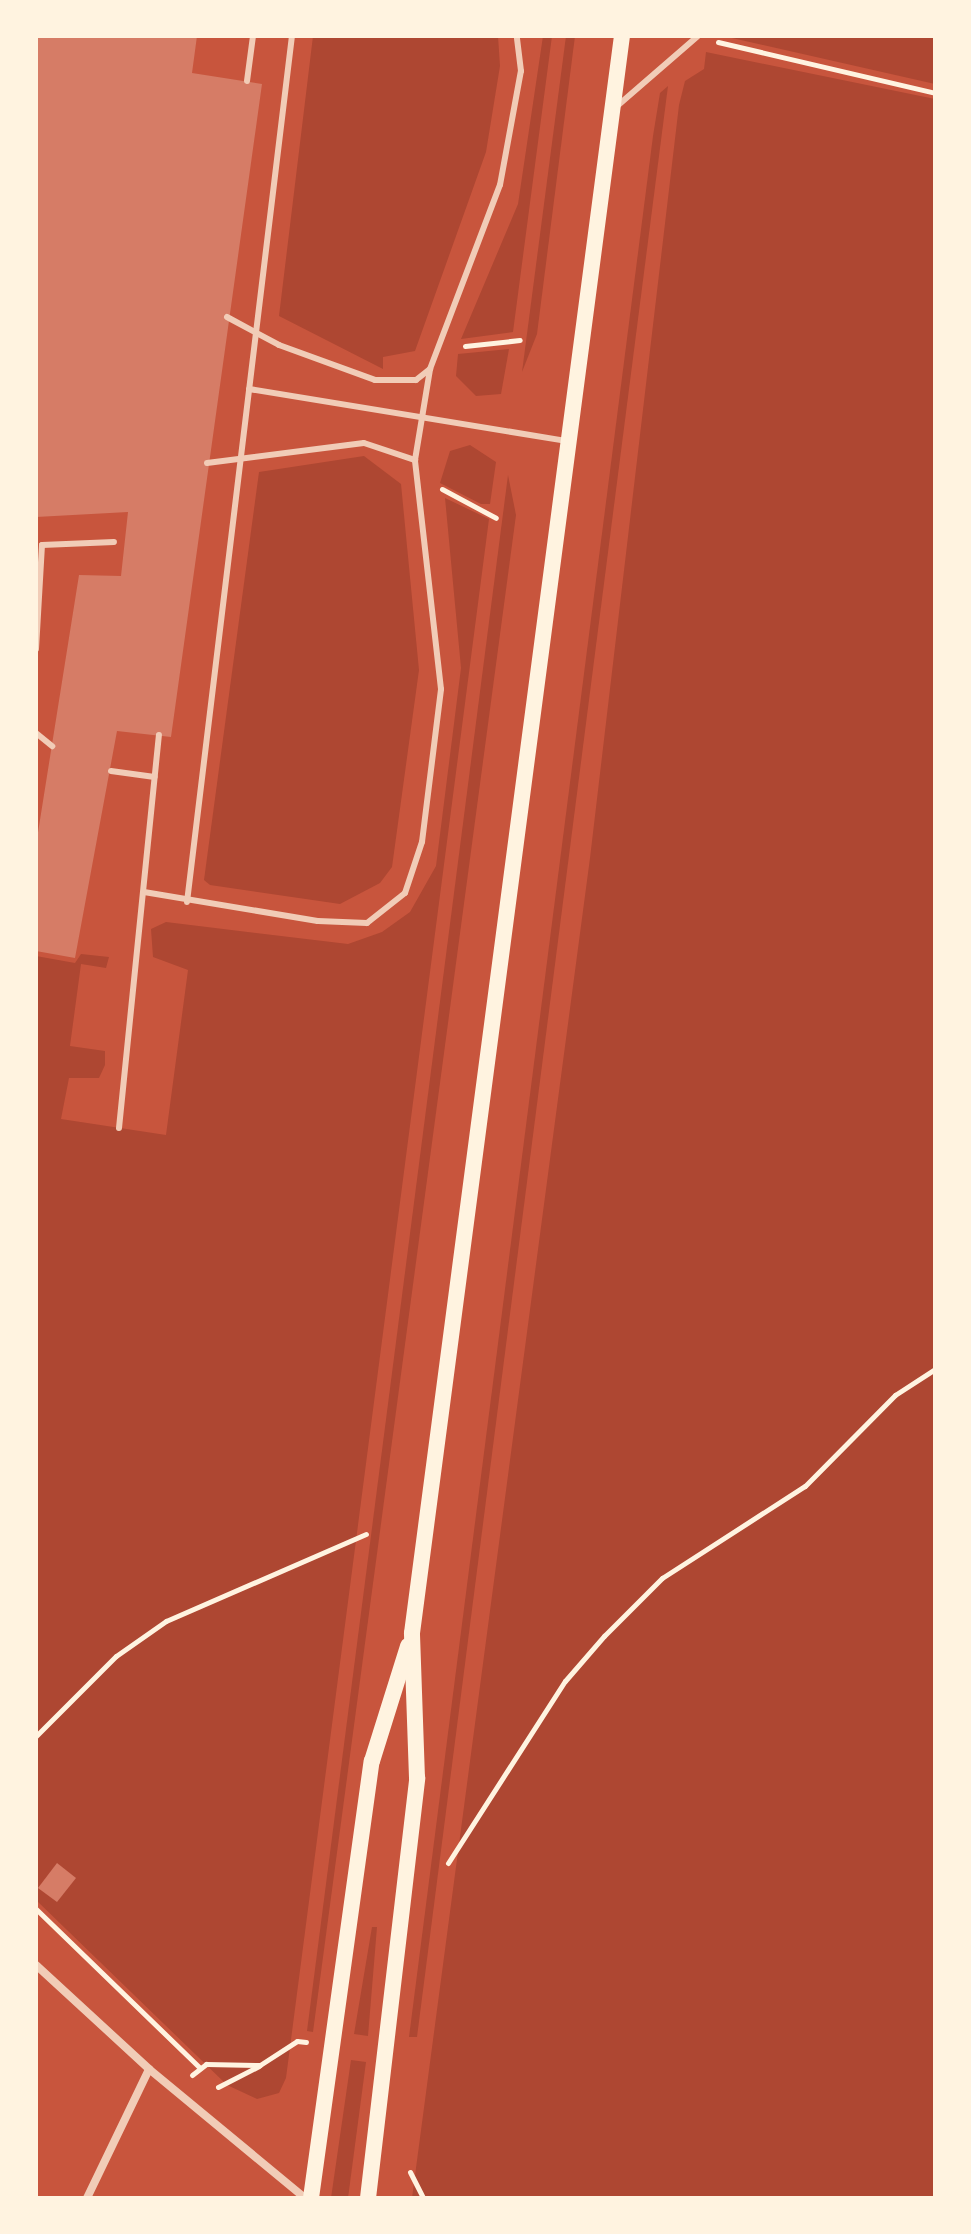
<!DOCTYPE html>
<html>
<head>
<meta charset="utf-8">
<style>
	body { margin:0 }
	#map { position:relative; width:971px; height:2234px; overflow:hidden; background:#c8553d; font-family:Mulish,sans-serif }
	div>[style] { position:absolute }
	.green>* { inset:0; background:#ae4732 }
	.building>* { inset:0; background:#d67c66 }
	.path>* { height:5px; margin:-2.5px; padding:0 2.5px; transform-origin:2.5px; border-radius:2.5px; background:#fff3e0 }
	.service>* { height:6px; margin:-3px; padding:0 3px; transform-origin:3px; border-radius:3px; background:#f1ccb7 }
	.minor>* { height:8px; margin:-4px; padding:0 4px; transform-origin:4px; border-radius:4px; background:#f1ccb7 }
	.secondary>* { height:16px; margin:-8px; padding:0 8px; transform-origin:8px; border-radius:8px; background:#fff3e0 }
	span { translate:-50% -50%; white-space:nowrap; text-align:center; line-height:1.15; -webkit-text-stroke:6px #fff3e0; paint-order:stroke }
	.frame { position:absolute; inset:0; border:38px solid #fff3e0; pointer-events:none }
</style>
</head>
<body>
<div id="map">
	<div class="green">
		<i style="clip-path:polygon(313px 36px,498px 36px,500px 66px,486px 152px,415px 351px,383px 357px,383px 369px,279px 316px)"></i>
		<i style="clip-path:polygon(543px 36px,552px 36px,513px 332px,461px 339px,518px 204px)"></i>
		<i style="clip-path:polygon(566px 36px,575px 36px,537px 334px,522px 372px)"></i>
		<i style="clip-path:polygon(723px 36px,935px 36px,935px 84px)"></i>
		<i style="clip-path:polygon(706px 52px,935px 99px,935px 2198px,412px 2198px,590px 858px,679px 105px,685px 81px,704px 69px)"></i>
		<i style="clip-path:polygon(668px 86px,417px 2037px,409px 2037px,653px 136px,660px 93px)"></i>
		<i style="clip-path:polygon(509px 349px,501px 394px,476px 396px,456px 376px,458px 354px)"></i>
		<i style="clip-path:polygon(470px 445px,496px 462px,490px 504px,481px 504px,440px 483px,450px 451px)"></i>
		<i style="clip-path:polygon(364px 456px,401px 484px,419px 670px,392px 867px,380px 883px,340px 904px,210px 885px,204px 880px,259px 472px)"></i>
		<i style="clip-path:polygon(508px 475px,516px 515px,313px 2032px,307px 2031px)"></i>
		<i style="clip-path:polygon(445px 498px,489px 519px,286px 2078px,279px 2093px,257px 2099px,227px 2085px,36px 1900px,36px 956px,75px 963px,81px 954px,109px 957px,106px 968px,81px 964px,70px 1046px,105px 1051px,105px 1065px,99px 1078px,69px 1078px,61px 1119px,166px 1135px,188px 970px,153px 957px,151px 929px,166px 922px,348px 944px,382px 932px,410px 912px,436px 866px,461px 668px)"></i>
		<i style="clip-path:polygon(372px 1927px,377px 1927px,368px 2036px,354px 2034px)"></i>
		<i style="clip-path:polygon(351px 2060px,366px 2062px,348px 2198px,331px 2198px)"></i>
	</div>
	<div class="building">
		<i style="clip-path:polygon(36px 36px,197px 36px,192px 73px,262px 84px,171px 737px,117px 731px,75px 958px,36px 951px,36px 845px,79px 575px,121px 576px,128px 512px,36px 517px)"></i>
		<i style="clip-path:polygon(57px 1863px,76px 1878px,57px 1902px,38px 1888px)"></i>
	</div>
	<div class="path">
		<i style="left:718px;top:42px;width:223px;rotate:13.2deg"></i>
		<i style="left:465px;top:346px;width:55px;rotate:-6.2deg"></i>
		<i style="left:442px;top:489px;width:61px;rotate:28.2deg"></i>
		<i style="left:36px;top:1736px;width:113px;rotate:-45deg"></i>
		<i style="left:116px;top:1656px;width:61px;rotate:-35deg"></i>
		<i style="left:166px;top:1621px;width:218px;rotate:-23.5deg"></i>
		<i style="left:448px;top:1863px;width:216px;rotate:-57.3deg"></i>
		<i style="left:565px;top:1681px;width:60px;rotate:-49.1deg"></i>
		<i style="left:604px;top:1636px;width:82px;rotate:-45deg"></i>
		<i style="left:662px;top:1578px;width:170px;rotate:-32.8deg"></i>
		<i style="left:805px;top:1486px;width:128px;rotate:-45.3deg"></i>
		<i style="left:895px;top:1395px;width:48px;rotate:-33deg"></i>
		<i style="left:36px;top:1909px;width:227px;rotate:44.1deg"></i>
		<i style="left:192px;top:2075px;width:18px;rotate:-38deg"></i>
		<i style="left:206px;top:2064px;width:54px;rotate:1.1deg"></i>
		<i style="left:260px;top:2065px;width:44px;rotate:-33deg"></i>
		<i style="left:297px;top:2041px;width:9px;rotate:6deg"></i>
		<i style="left:218px;top:2087px;width:46px;rotate:-27.1deg"></i>
		<i style="left:410px;top:2172px;width:29px;rotate:63deg"></i>
	</div>
	<div class="service">
		<i style="left:247px;top:81px;width:45px;rotate:-82.4deg"></i>
		<i style="left:616px;top:107px;width:108px;rotate:-40.9deg"></i>
		<i style="left:227px;top:317px;width:59px;rotate:28.3deg"></i>
		<i style="left:279px;top:345px;width:102px;rotate:20deg"></i>
		<i style="left:375px;top:380px;width:41px"></i>
		<i style="left:416px;top:380px;width:18px;rotate:-38deg"></i>
		<i style="left:249px;top:389px;width:321px;rotate:9.3deg"></i>
		<i style="left:207px;top:463px;width:158px;rotate:-7.3deg"></i>
		<i style="left:364px;top:443px;width:54px;rotate:18.4deg"></i>
		<i style="left:36px;top:649px;width:104px;rotate:-86.7deg"></i>
		<i style="left:42px;top:545px;width:72px;rotate:-2.4deg"></i>
		<i style="left:36px;top:733px;width:21px;rotate:39deg"></i>
		<i style="left:111px;top:771px;width:44px;rotate:7.8deg"></i>
		<i style="left:144px;top:892px;width:176px;rotate:9.5deg"></i>
		<i style="left:318px;top:921px;width:49px;rotate:2.3deg"></i>
		<i style="left:367px;top:923px;width:48px;rotate:-38.3deg"></i>
		<i style="left:405px;top:893px;width:54px;rotate:-71.6deg"></i>
		<i style="left:422px;top:842px;width:154px;rotate:-82.9deg"></i>
		<i style="left:441px;top:689px;width:230px;rotate:-96.5deg"></i>
		<i style="left:415px;top:460px;width:92px;rotate:-80.6deg"></i>
		<i style="left:430px;top:369px;width:197px;rotate:-69.2deg"></i>
		<i style="left:500px;top:185px;width:116px;rotate:-79.6deg"></i>
		<i style="left:521px;top:71px;width:35px;rotate:-97deg"></i>
		<i style="left:187px;top:902px;width:872px;rotate:-83.09deg"></i>
		<i style="left:119px;top:1128px;width:395px;rotate:-84.2deg"></i>
	</div>
	<div class="minor">
		<i style="left:36px;top:1965px;width:154px;rotate:42.6deg"></i>
		<i style="left:149px;top:2069px;width:202px;rotate:39.6deg"></i>
		<i style="left:87px;top:2198px;width:143px;rotate:-64.3deg"></i>
	</div>
	<div class="secondary">
		<i style="left:311px;top:2198px;width:441px;rotate:-82.1deg"></i>
		<i style="left:372px;top:1761px;width:121px;rotate:-72.6deg"></i>
		<i style="left:368px;top:2198px;width:423px;rotate:-83.3deg"></i>
		<i style="left:417px;top:1778px;width:145px;rotate:-92deg"></i>
		<i style="left:412px;top:1633px;width:1611px;rotate:-82.51deg"></i>
	</div>
	<div class="frame"></div>
</div>
</body>
</html>
